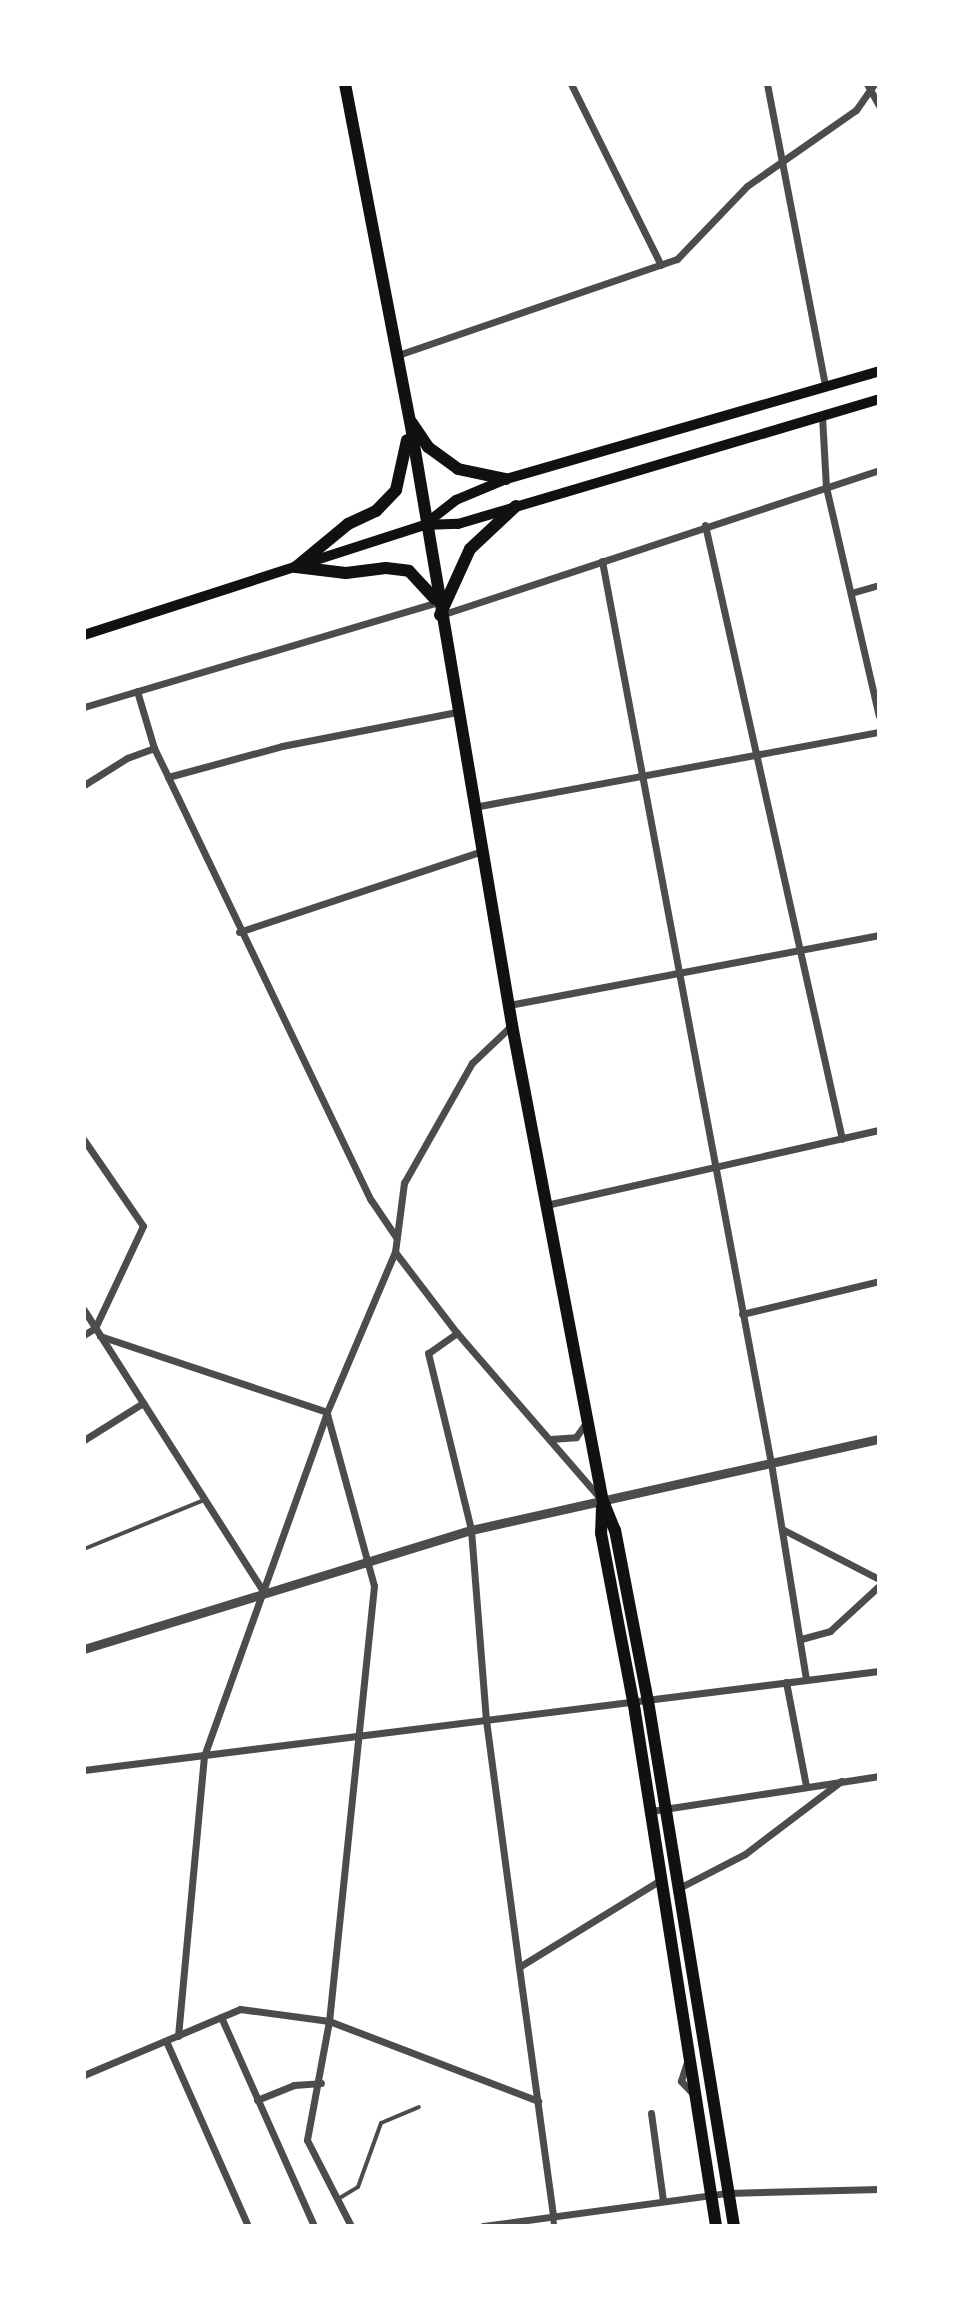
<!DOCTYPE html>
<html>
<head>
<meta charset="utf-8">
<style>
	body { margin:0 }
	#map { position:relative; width:963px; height:2310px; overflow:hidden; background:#fff; font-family:"Source Sans 3",sans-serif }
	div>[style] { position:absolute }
	.service>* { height:4px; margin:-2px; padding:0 2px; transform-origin:2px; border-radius:2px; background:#4c4c4c }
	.pedestrian>* { height:6px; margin:-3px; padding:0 3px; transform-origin:3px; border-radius:3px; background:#4c4c4c }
	.minor>* { height:7px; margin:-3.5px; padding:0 3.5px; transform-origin:3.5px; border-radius:3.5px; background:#4c4c4c }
	.tertiary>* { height:9px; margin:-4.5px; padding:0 4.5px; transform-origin:4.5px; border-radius:4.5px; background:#4c4c4c }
	.secondary>* { height:10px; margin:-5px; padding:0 5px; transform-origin:5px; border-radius:5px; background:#111 }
	.primary>* { height:12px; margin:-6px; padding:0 6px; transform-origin:6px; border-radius:6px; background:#111 }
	span { translate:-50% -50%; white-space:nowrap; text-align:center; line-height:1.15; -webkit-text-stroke:7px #fff; paint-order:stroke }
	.frame { position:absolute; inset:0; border:86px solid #fff; pointer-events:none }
</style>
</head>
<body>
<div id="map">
	<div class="service">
		<i style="left:84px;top:1549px;width:130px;rotate:-22.2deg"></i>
		<i style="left:338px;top:2199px;width:23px;rotate:-31deg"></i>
		<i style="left:358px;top:2187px;width:68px;rotate:-70.2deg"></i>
		<i style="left:381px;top:2123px;width:41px;rotate:-22.8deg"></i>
	</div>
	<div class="pedestrian">
		<i style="left:553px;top:2214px;width:12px;rotate:85deg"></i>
	</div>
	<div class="minor">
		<i style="left:571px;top:84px;width:202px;rotate:63.6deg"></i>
		<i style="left:767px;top:84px;width:308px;rotate:79.1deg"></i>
		<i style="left:867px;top:84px;width:25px;rotate:61deg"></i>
		<i style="left:398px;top:355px;width:295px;rotate:-19deg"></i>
		<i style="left:677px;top:259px;width:101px;rotate:-46.2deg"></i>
		<i style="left:747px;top:186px;width:133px;rotate:-34.9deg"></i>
		<i style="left:856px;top:110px;width:32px;rotate:-55deg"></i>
		<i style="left:822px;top:416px;width:71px;rotate:86.8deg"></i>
		<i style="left:826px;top:487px;width:235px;rotate:77deg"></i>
		<i style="left:705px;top:525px;width:629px;rotate:77.42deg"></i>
		<i style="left:602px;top:561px;width:918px;rotate:79.39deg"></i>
		<i style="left:771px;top:1463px;width:218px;rotate:80.8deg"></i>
		<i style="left:851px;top:593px;width:29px;rotate:-16deg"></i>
		<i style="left:441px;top:615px;width:461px;rotate:-18.3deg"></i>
		<i style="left:137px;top:691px;width:59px;rotate:73.4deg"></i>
		<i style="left:84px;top:707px;width:369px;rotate:-16.5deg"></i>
		<i style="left:168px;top:777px;width:469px;rotate:64.4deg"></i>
		<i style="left:371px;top:1200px;width:45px;rotate:56deg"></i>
		<i style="left:84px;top:785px;width:51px;rotate:-32.1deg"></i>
		<i style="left:127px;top:758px;width:29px;rotate:-20deg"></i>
		<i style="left:154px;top:748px;width:32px;rotate:64deg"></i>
		<i style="left:168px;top:777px;width:118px;rotate:-15.2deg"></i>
		<i style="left:282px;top:746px;width:178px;rotate:-11deg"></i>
		<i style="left:474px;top:807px;width:412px;rotate:-10.5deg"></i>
		<i style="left:239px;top:932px;width:256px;rotate:-18.4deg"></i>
		<i style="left:509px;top:1005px;width:377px;rotate:-10.7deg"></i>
		<i style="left:84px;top:1140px;width:104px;rotate:55.5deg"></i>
		<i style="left:143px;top:1226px;width:113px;rotate:115.2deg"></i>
		<i style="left:95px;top:1328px;width:13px;rotate:148deg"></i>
		<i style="left:546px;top:1205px;width:341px;rotate:-12.7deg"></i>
		<i style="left:395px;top:1252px;width:102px;rotate:52.6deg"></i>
		<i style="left:457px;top:1333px;width:220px;rotate:49.1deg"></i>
		<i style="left:84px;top:1310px;width:335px;rotate:57.5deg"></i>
		<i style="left:742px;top:1314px;width:141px;rotate:-13.5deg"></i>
		<i style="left:457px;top:1333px;width:35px;rotate:145deg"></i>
		<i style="left:428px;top:1353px;width:182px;rotate:76.3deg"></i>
		<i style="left:471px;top:1530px;width:191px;rotate:85.5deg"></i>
		<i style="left:486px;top:1720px;width:249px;rotate:82.4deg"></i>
		<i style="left:519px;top:1967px;width:168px;rotate:-31.6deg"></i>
		<i style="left:100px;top:1336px;width:239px;rotate:18.5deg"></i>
		<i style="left:327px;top:1414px;width:178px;rotate:74.7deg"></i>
		<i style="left:374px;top:1586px;width:437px;rotate:95.9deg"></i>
		<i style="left:329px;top:2021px;width:121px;rotate:100.5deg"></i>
		<i style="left:307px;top:2140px;width:97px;rotate:62.9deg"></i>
		<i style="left:550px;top:1439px;width:26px;rotate:-4deg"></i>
		<i style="left:576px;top:1437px;width:16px;rotate:-55deg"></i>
		<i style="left:84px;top:1440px;width:70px;rotate:-32.1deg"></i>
		<i style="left:782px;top:1529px;width:109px;rotate:27.3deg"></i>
		<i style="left:801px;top:1639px;width:30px;rotate:-15deg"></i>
		<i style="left:830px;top:1631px;width:67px;rotate:-42.6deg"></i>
		<i style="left:786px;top:1682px;width:106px;rotate:79.1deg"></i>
		<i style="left:84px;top:1770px;width:801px;rotate:-7.1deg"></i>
		<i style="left:651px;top:1811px;width:231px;rotate:-8.7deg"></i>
		<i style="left:679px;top:1888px;width:74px;rotate:-27.3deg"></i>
		<i style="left:745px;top:1854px;width:121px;rotate:-37.2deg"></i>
		<i style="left:519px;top:1967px;width:249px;rotate:82.2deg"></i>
		<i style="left:221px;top:2017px;width:229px;rotate:66deg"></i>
		<i style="left:178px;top:2036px;width:281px;rotate:-84.7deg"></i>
		<i style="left:204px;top:1756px;width:365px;rotate:-70.3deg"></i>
		<i style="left:327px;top:1412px;width:174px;rotate:-67deg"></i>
		<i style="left:395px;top:1252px;width:70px;rotate:-82.6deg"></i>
		<i style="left:404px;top:1183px;width:138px;rotate:-60.5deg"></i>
		<i style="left:472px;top:1063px;width:55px;rotate:-43.5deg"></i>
		<i style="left:166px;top:2041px;width:202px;rotate:66.1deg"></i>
		<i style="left:688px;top:2059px;width:23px;rotate:108deg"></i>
		<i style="left:681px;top:2081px;width:16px;rotate:47deg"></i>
		<i style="left:84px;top:2075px;width:169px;rotate:-22.9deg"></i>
		<i style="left:240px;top:2009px;width:90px;rotate:7.7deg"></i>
		<i style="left:329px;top:2021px;width:224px;rotate:20.9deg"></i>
		<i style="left:257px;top:2100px;width:40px;rotate:-22deg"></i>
		<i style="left:294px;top:2085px;width:27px;rotate:-4deg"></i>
		<i style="left:651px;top:2113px;width:89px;rotate:82.2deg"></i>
		<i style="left:483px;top:2226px;width:247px;rotate:-7.7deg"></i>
		<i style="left:728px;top:2193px;width:151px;rotate:-1.5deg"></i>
	</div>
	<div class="tertiary">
		<i style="left:84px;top:1649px;width:405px;rotate:-17.1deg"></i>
		<i style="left:471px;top:1530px;width:418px;rotate:-12.6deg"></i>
	</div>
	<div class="secondary">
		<i style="left:424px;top:525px;width:41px;rotate:-38deg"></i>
		<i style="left:456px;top:500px;width:54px;rotate:-22.8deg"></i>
		<i style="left:506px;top:479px;width:388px;rotate:-16.1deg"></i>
		<i style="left:84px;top:635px;width:357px;rotate:-17.9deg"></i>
		<i style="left:424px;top:525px;width:34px;rotate:-2deg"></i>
		<i style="left:458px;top:524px;width:439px;rotate:-16.5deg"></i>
	</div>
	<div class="primary">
		<i style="left:345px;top:84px;width:343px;rotate:79.1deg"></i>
		<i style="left:410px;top:421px;width:613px;rotate:80.41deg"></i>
		<i style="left:512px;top:1025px;width:485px;rotate:79.2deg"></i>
		<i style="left:603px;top:1501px;width:31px;rotate:68deg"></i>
		<i style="left:615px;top:1530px;width:174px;rotate:79.1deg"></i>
		<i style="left:648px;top:1701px;width:532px;rotate:80.7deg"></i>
		<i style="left:412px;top:423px;width:29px;rotate:56deg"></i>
		<i style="left:428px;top:447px;width:37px;rotate:36deg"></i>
		<i style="left:458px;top:469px;width:49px;rotate:11.8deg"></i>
		<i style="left:296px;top:567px;width:67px;rotate:-39.6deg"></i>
		<i style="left:348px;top:524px;width:31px;rotate:-25deg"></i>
		<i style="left:376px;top:511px;width:29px;rotate:-46deg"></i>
		<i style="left:396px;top:490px;width:51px;rotate:-77.6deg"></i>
		<i style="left:296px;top:567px;width:50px;rotate:6.8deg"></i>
		<i style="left:346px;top:573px;width:40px;rotate:-7.1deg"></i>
		<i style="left:386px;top:568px;width:23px;rotate:7deg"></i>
		<i style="left:409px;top:571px;width:38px;rotate:47deg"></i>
		<i style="left:440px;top:615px;width:72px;rotate:-65.6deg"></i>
		<i style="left:470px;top:549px;width:63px;rotate:-43.1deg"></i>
		<i style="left:602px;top:1507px;width:26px;rotate:92deg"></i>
		<i style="left:601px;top:1533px;width:182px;rotate:79.2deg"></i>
		<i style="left:635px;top:1712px;width:520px;rotate:81.04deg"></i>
	</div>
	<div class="frame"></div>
</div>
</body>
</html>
